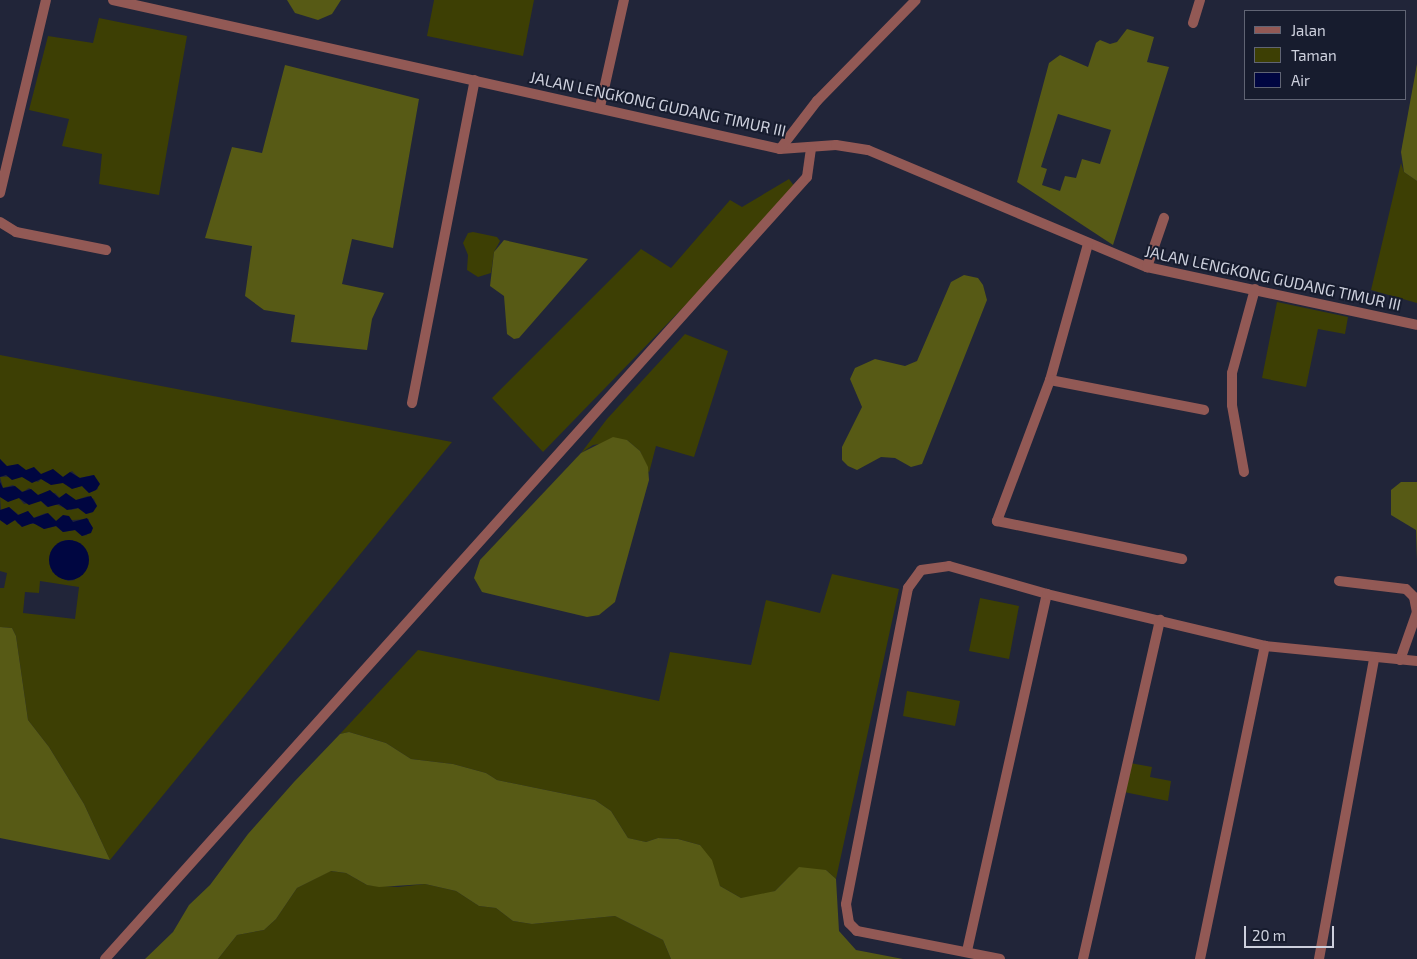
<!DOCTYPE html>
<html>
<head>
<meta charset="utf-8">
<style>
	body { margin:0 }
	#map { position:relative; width:1417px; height:959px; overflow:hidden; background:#212539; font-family:"Exo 2",sans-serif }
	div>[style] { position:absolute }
	.green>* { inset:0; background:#3d3f04 }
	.forest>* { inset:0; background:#575a15 }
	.water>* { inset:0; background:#000641 }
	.round { border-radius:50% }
	.minor>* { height:10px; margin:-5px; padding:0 5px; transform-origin:5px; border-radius:5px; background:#925955 }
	span { translate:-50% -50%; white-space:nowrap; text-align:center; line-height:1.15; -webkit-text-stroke:4px #171c2e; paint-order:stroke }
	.street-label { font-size:16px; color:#cdd0dd }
	.legend { position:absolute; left:1244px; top:10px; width:162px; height:90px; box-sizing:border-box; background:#171c2e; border:1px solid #606474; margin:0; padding:6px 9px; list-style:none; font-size:15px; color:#cdd0dd }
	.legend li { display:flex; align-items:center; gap:10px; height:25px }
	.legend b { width:25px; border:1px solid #606474 }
	.scale { position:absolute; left:1244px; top:926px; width:90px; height:22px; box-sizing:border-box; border:2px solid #cdd0dd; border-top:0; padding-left:6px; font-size:15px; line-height:18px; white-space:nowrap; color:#cdd0dd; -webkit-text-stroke:4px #171c2e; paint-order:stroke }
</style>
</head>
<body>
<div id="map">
	<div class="green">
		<i style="clip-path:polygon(434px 0,534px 0,523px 56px,427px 36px)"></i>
		<i style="clip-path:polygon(99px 18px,187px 36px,159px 195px,99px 184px,102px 154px,62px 146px,69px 119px,29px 110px,48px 36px,93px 43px)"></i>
		<i style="clip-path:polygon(1401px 163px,1404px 172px,1417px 181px,1417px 303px,1371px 290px)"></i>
		<i style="clip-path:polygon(789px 179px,797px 190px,543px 452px,492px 398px,641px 249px,671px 268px,730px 200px,742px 207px)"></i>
		<i style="clip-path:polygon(473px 232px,497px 237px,500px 241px,494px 252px,491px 273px,478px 277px,467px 270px,468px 255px,463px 243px,468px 233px)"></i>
		<i style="clip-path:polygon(1277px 302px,1348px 317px,1345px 334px,1318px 329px,1306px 387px,1262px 378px)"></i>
		<i style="clip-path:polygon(685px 334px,728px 351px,694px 457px,656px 446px,649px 473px,640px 451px,627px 440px,593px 445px,581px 453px,607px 419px)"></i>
		<i style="clip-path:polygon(evenodd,0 355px,452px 442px,110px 860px,84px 804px,49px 747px,28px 720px,16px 636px,12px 628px,0 627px,0 588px,4px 588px,7px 573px,0 571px,0 520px,7px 525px,15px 520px,18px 524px,37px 524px,44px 529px,56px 526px,63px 532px,75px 530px,82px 536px,87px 535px,89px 519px,56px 521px,46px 513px,33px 518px,28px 511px,19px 515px,9px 507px,1px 511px,0 497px,19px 498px,24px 504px,41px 501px,47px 507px,55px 504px,71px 510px,79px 508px,86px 514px,93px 512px,97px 506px,94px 499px,88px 496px,76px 500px,60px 498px,55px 493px,38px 495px,29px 488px,23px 492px,13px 485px,3px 488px,0 477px,22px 476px,38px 482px,41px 479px,63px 483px,74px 488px,82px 486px,89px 493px,98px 489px,94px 475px,79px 478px,72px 471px,63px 477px,41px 474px,6px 466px,0 459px,0 355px,66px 540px,73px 540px,75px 580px,68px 581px,52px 572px,59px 542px,66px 540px,0 355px,40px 581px,79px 587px,75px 619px,23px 613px,25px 592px,39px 593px,40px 581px)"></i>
		<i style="clip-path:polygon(832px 574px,899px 589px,836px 879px,826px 870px,786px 880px,775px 891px,758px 897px,741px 898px,720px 886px,700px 845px,678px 839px,658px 838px,646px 842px,628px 838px,611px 811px,595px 800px,497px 780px,486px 773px,453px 764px,411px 759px,386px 743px,349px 732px,340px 734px,418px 650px,659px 701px,670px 652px,751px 665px,766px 600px,820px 613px)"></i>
		<i style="clip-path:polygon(980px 598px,1019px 606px,1009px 659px,969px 651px)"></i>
		<i style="clip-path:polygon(907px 691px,960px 701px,955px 726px,903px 716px)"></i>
		<i style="clip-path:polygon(1130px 763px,1152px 767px,1150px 777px,1171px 781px,1168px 801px,1124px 792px)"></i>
		<i style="clip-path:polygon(330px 871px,346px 873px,367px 885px,398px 887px,425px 884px,456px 891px,479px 906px,496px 908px,513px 921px,532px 924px,615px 916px,663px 940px,671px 959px,218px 959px,237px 935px,264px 930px,276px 919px,297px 888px)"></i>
	</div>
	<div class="forest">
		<i style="clip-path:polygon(287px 0,341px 0,332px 14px,318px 20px,295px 13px)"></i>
		<i style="clip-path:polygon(evenodd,1127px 29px,1154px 37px,1147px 62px,1169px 67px,1113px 245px,1017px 182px,1049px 63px,1060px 55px,1088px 67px,1096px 43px,1100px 40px,1110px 44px,1117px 42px,1127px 29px,1058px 114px,1111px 130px,1100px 164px,1082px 159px,1076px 178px,1065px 176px,1060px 191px,1042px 185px,1047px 169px,1041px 167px,1058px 114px)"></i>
		<i style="clip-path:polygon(1417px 64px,1417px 181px,1404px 172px,1401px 152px)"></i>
		<i style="clip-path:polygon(285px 65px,419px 99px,393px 248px,352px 239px,342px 284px,384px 293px,372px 319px,367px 350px,291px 342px,295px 315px,264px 310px,245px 296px,252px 246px,205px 238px,232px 147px,262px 153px)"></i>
		<i style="clip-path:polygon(504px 240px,588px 259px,519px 338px,514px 339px,507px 334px,504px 296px,490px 286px,494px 252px)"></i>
		<i style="clip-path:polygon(964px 275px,978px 278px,983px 285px,987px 300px,922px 464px,911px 467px,895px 458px,881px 457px,857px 470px,848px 466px,842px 460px,842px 447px,862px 407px,850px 379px,855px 368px,875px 359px,905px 366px,917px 361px,951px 282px)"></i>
		<i style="clip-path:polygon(613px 437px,627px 440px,640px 451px,648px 467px,649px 480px,615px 602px,599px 615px,587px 617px,482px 592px,474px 578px,480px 560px,581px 453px)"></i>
		<i style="clip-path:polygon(1401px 482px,1417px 482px,1417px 560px,1416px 530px,1391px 515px,1391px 490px)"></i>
		<i style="clip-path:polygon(0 627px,12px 628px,16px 636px,28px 720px,49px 747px,84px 804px,110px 860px,0 838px)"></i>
		<i style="clip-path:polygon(349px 732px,386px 743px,411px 759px,453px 764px,486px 773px,497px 780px,595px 800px,611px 811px,628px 838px,646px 842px,658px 838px,678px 839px,700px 845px,712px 860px,720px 886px,741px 898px,775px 891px,799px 867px,826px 870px,836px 879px,839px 931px,856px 950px,903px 959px,671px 959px,663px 940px,615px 916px,532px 924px,513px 921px,496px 908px,479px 906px,456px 891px,425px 884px,379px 887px,367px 885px,346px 873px,331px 871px,297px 888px,276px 919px,264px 930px,237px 935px,218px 959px,145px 959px,173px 932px,189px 905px,210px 885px,248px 834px,294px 782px,340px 734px)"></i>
	</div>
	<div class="water">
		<i style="clip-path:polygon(0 459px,7px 466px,18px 464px,26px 470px,34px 467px,41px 474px,53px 469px,63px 477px,70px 472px,80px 478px,94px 475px,100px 484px,96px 490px,89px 493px,82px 486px,72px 489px,63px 483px,51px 485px,41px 479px,32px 483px,22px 477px,12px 480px,6px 475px,0 477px)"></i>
		<i style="clip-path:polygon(0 482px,3px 488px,15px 486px,22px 492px,31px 489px,38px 495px,50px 490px,59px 498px,66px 493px,76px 500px,91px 496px,97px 506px,93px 512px,86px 514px,78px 508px,67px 510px,59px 504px,48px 507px,41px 501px,29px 505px,19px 498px,8px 502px,0 497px)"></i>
		<i style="clip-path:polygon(9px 507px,18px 515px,28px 511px,34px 518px,48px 513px,56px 521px,63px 515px,69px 516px,73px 522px,87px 518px,93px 528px,91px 533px,82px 536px,75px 530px,63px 532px,56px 526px,44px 529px,33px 523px,22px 527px,15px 520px,7px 525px,0 520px,0 510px)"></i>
		<i class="round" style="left:49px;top:540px;width:40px;height:40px"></i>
	</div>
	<div class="minor">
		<i style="left:113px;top:0;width:683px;rotate:12.59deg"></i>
		<i style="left:780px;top:149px;width:56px;rotate:-4.1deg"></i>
		<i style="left:836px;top:145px;width:32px;rotate:9deg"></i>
		<i style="left:868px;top:150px;width:303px;rotate:22.8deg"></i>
		<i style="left:1147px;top:267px;width:276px;rotate:12.1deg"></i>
		<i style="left:1193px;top:23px;width:24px;rotate:-73deg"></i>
		<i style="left:600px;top:107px;width:110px;rotate:-77.4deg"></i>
		<i style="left:780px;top:149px;width:61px;rotate:-52.4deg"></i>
		<i style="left:817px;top:101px;width:141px;rotate:-45.6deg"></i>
		<i style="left:0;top:193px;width:198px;rotate:-76.6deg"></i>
		<i style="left:0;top:222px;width:19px;rotate:32deg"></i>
		<i style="left:16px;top:232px;width:92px;rotate:11.3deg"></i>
		<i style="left:1088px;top:244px;width:141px;rotate:105.6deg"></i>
		<i style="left:1050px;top:380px;width:157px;rotate:11deg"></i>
		<i style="left:1147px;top:267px;width:52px;rotate:-70.9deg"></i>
		<i style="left:1050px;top:380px;width:151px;rotate:110.6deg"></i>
		<i style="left:997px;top:521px;width:189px;rotate:11.6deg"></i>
		<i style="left:412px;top:403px;width:329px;rotate:-79deg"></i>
		<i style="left:1244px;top:472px;width:68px;rotate:-100.2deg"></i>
		<i style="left:1232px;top:405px;width:32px;rotate:-90deg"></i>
		<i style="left:1232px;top:373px;width:87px;rotate:-74.7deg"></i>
		<i style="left:1339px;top:581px;width:67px;rotate:6.8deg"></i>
		<i style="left:1406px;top:589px;width:11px;rotate:45deg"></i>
		<i style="left:1414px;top:597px;width:15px;rotate:79deg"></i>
		<i style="left:1417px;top:612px;width:51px;rotate:109.5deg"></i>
		<i style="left:967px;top:951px;width:366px;rotate:-77.4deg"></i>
		<i style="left:105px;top:959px;width:1051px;rotate:-48.09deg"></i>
		<i style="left:807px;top:177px;width:30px;rotate:-82deg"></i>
		<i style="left:1000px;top:959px;width:146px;rotate:-168.9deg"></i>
		<i style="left:857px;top:931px;width:11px;rotate:-135deg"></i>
		<i style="left:849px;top:923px;width:19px;rotate:-99deg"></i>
		<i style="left:846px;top:904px;width:322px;rotate:-78.9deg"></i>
		<i style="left:908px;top:588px;width:22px;rotate:-54deg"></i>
		<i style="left:921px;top:570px;width:28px;rotate:-8deg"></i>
		<i style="left:949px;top:566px;width:102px;rotate:15.9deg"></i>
		<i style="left:1047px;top:594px;width:224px;rotate:13.4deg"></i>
		<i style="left:1265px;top:646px;width:153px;rotate:5.6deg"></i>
		<i style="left:1083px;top:959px;width:348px;rotate:-77.2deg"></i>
		<i style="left:1200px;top:959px;width:320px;rotate:-78.3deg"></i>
		<i style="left:1319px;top:959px;width:305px;rotate:-79.6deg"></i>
	</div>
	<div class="street-label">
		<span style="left:658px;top:104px;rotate:12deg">JALAN LENGKONG GUDANG TIMUR III</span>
		<span style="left:1273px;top:278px;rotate:12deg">JALAN LENGKONG GUDANG TIMUR III</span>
	</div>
	<ul class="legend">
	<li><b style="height:6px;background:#925955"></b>Jalan</li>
	<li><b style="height:14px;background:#3d3f04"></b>Taman</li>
	<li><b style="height:14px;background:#000641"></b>Air</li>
	</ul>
	<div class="scale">20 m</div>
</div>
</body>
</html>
